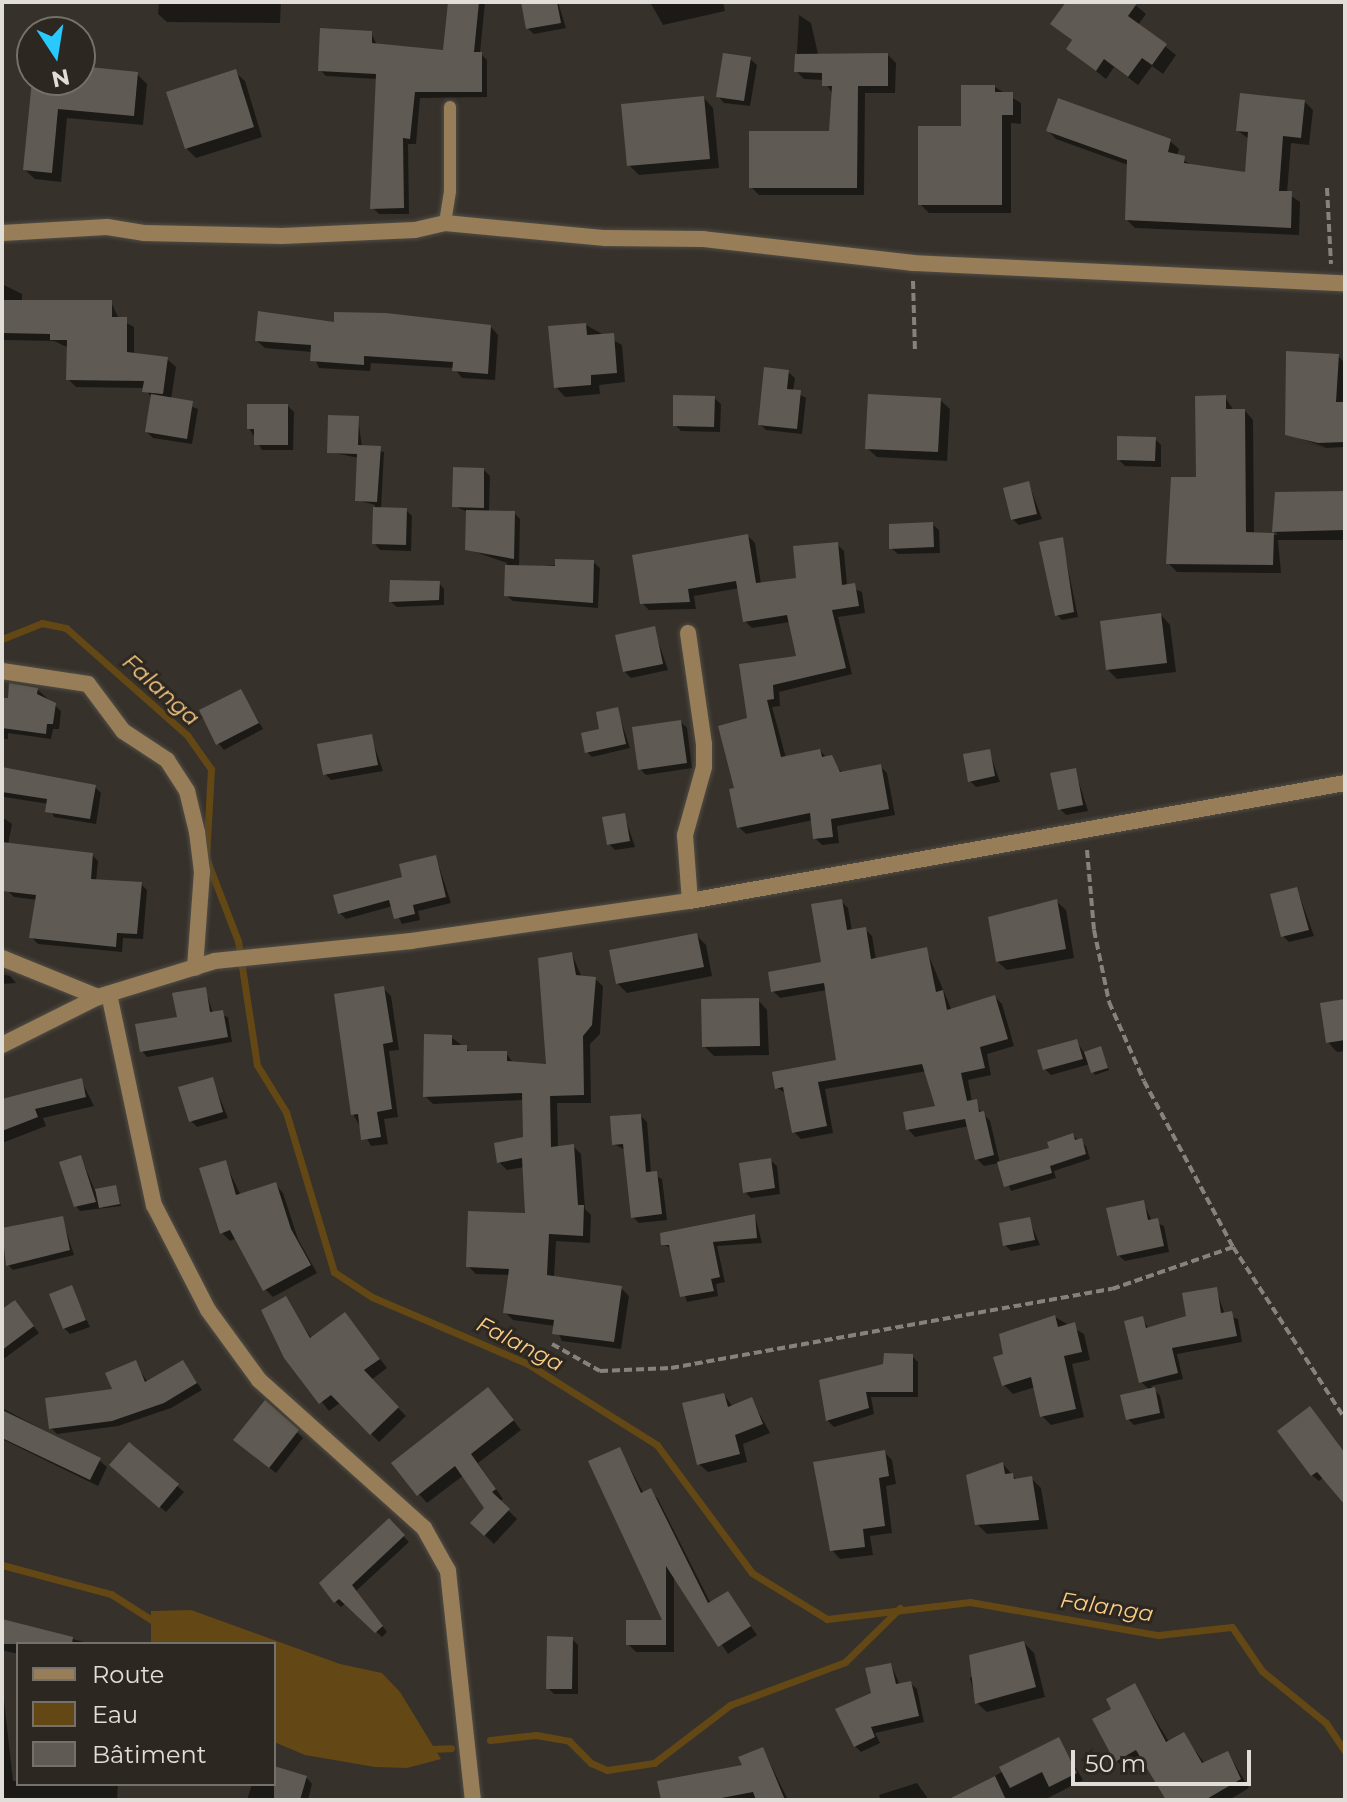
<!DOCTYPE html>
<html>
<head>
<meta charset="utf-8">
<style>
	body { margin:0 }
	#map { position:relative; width:1347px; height:1802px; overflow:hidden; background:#36312a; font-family:Montserrat,sans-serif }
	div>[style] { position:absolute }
	.water>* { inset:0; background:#634714 }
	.shadow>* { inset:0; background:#0007 }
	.stream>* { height:7px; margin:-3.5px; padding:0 3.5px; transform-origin:3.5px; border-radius:3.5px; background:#634714 }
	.building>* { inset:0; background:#5f5a53 }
	.path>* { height:4px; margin-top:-2px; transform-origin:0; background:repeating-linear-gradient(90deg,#86827c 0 8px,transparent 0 12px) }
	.roads { filter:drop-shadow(0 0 2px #514d46) drop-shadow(0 0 2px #514d46) }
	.lane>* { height:12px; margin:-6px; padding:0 6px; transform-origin:6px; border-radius:6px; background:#977e58 }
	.street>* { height:16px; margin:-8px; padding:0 8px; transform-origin:8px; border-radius:8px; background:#977e58 }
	span { translate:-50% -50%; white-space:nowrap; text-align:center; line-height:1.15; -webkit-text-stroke:6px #2c2720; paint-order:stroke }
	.water-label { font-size:22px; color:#fbcc83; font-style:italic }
	.frame { position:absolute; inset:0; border:4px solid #e1deda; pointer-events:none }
	.legend { position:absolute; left:16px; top:1642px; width:260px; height:144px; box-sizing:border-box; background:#2c2720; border:2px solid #74706a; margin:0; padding:10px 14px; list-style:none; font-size:24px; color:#e1deda }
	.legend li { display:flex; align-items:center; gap:16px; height:40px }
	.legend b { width:40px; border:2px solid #74706a }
	.north { position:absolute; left:16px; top:16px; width:80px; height:80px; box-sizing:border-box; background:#2c2720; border:2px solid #74706a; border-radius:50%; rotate:168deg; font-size:22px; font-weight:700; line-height:32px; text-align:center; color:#e1deda }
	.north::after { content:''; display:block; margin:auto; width:28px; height:36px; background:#29c8ff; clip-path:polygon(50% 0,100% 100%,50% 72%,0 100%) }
	.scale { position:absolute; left:1071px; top:1750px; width:180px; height:36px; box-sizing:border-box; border:4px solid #e1deda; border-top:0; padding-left:10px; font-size:24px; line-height:28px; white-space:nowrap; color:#e1deda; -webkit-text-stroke:6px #2c2720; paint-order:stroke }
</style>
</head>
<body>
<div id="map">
	<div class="water">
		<i style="clip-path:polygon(191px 1610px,340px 1664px,382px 1673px,400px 1692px,441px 1759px,407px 1768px,375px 1767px,305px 1755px,274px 1742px,274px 1644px,151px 1644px,151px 1611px)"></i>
	</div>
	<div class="shadow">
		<i style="clip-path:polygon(85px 2px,122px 2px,121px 4px)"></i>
		<i style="clip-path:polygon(159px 2px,281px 2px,280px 23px,167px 22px,158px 14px)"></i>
		<i style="clip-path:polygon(450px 2px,485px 2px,480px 53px,487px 60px,487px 97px,420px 98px,416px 144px,408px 144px,409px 214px,379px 214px,373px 208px,378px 79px,326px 76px,320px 70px,371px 33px,377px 45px,445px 52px)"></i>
		<i style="clip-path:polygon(536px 2px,558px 2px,566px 28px,534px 34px,527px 28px)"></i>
		<i style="clip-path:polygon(650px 2px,723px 2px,725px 11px,663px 25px)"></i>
		<i style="clip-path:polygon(1067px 2px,1132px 2px,1146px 14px,1138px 25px,1176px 55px,1163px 74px,1152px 66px,1138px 85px,1114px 67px,1106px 79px,1068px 49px,1074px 42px,1053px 24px)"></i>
		<i style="clip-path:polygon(799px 15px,811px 23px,818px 54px,888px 55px,896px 63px,895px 93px,865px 93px,864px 195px,759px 195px,751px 187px,831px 133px,832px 93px,824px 80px,804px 79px,796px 71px)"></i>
		<i style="clip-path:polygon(80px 49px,88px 58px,87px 69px,137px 74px,147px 84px,143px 125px,67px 118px,61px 182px,35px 179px,25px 170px,34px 80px,80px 80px)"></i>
		<i style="clip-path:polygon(750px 59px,757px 65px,750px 106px,724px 103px,718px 96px)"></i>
		<i style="clip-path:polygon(235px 72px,245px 81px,262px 137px,196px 158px,186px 148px)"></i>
		<i style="clip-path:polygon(995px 87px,1021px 103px,1021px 124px,1011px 123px,1011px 213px,929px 213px,920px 204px,963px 128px)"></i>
		<i style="clip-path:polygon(704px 98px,713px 108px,719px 168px,639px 175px,629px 165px)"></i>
		<i style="clip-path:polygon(1304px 101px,1313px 110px,1309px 145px,1291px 143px,1287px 193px,1300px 202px,1299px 235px,1135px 228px,1127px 220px,1128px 165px,1056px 139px,1048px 130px,1170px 141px,1179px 149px,1177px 156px,1193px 166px,1247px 174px,1249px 139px,1238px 131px)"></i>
		<i style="clip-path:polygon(2px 275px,4px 285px,22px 294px,22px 302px,111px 302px,119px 319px,134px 327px,134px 354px,167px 359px,176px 367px,171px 399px,198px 409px,192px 444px,153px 438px,147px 432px,152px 399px,145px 388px,76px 387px,68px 379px,69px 348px,54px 341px,2px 340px)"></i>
		<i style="clip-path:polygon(335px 324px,491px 327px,498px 335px,495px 380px,462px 378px,454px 368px,371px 363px,370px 371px,319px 368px,312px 352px,265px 348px,257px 341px)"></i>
		<i style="clip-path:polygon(586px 325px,622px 345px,625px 382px,599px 385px,600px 394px,565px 397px,556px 387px)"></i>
		<i style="clip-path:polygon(1338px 356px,1344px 362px,1345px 447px,1326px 448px,1293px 440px,1328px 448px,1287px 434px)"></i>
		<i style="clip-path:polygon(788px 372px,795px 378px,793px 391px,806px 398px,802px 434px,766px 430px,760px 424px)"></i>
		<i style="clip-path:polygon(1225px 397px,1234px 411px,1245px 411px,1253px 420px,1254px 534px,1278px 535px,1274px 531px,1345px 493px,1345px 540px,1278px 540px,1281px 573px,1177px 572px,1168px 563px)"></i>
		<i style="clip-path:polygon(714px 398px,721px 404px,720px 432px,681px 431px,675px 425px)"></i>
		<i style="clip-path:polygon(940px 400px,950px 409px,947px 461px,877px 457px,867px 448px)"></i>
		<i style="clip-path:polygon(288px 406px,294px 412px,293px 450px,262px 450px,249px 428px)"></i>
		<i style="clip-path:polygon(358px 418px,362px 447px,384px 452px,381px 509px,406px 510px,412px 516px,411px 551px,380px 550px,374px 543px,375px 505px,357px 500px,359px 458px,329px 452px)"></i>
		<i style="clip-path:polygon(1155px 439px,1161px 445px,1161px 467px,1125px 466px,1119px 460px)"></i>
		<i style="clip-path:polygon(484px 470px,490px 476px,489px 512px,514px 513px,520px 519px,519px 568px,593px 562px,600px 568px,598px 608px,513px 601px,506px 595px,507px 563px,467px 549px,468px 512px,454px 506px)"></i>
		<i style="clip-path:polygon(1029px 484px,1042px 519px,1019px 525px,1012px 519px)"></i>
		<i style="clip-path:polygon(932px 524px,939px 530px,940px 553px,898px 554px,891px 548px)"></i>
		<i style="clip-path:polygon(748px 536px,755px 543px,761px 584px,798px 579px,837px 544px,844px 551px,847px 586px,862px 592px,865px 613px,838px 617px,852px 674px,779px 692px,780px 706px,772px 707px,786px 758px,820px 751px,843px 773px,880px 766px,887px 773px,895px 815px,837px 826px,839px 843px,822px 845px,815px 838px,813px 820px,746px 834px,739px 827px,736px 789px,749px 720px,741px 666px,798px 657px,790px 622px,752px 628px,745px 621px,740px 588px,694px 596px,696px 609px,649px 610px,642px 603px)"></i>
		<i style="clip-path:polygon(1062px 540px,1078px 617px,1062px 620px,1057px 615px)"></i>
		<i style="clip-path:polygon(439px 583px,444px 589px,444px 605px,397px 607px,391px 602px)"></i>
		<i style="clip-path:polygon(1161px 615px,1170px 625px,1176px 672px,1117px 679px,1107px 669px)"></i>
		<i style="clip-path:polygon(654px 629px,668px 670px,631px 678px,624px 671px)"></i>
		<i style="clip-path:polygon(37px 689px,61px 711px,59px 729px,53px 729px,51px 739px,8px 733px,8px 739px,2px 739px,2px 700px)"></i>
		<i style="clip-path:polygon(241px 691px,263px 729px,224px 750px,218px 743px)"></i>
		<i style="clip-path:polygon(617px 709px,630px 748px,592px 757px,587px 752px)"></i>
		<i style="clip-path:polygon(681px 722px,687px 728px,692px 768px,646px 775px,640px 769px)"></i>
		<i style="clip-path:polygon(371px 736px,383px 771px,331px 780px,325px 774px)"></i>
		<i style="clip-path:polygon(989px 751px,1000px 782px,976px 787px,970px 781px)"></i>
		<i style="clip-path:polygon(2px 769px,95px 787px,101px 793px,96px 824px,54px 817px,49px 804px,4px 797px)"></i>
		<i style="clip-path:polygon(1075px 770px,1088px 811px,1066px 815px,1060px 809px)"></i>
		<i style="clip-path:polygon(624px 815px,635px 847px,615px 850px,609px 844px)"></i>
		<i style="clip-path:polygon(2px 817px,12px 824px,8px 845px,92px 855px,98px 861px,96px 881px,141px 884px,147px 890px,143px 939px,123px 938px,122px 952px,38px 944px,32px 938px,38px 900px,14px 897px,8px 891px)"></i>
		<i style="clip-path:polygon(436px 857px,451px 903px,418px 911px,420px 920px,402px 924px,393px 906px,346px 919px,340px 913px)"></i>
		<i style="clip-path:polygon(1297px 889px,1314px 936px,1289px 942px,1283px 936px)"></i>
		<i style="clip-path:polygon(841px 901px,848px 908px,852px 931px,865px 929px,872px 936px,876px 960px,926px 949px,952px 1011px,995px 997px,1002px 1004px,1014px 1046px,987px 1054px,991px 1075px,968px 1080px,972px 1102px,990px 1121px,1000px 1163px,1051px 1149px,1072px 1135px,1086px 1146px,1090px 1159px,1054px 1171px,1056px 1178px,1011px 1191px,999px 1163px,984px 1166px,977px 1159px,969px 1126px,915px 1137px,908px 1129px,938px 1108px,927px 1071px,825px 1089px,833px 1133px,801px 1139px,794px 1132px,787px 1094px,777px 1088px,838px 1062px,827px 990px,780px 998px,773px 991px,823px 964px)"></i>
		<i style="clip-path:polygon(1056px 901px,1066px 910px,1074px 958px,1007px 970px,997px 961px,1030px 912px,1028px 906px)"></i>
		<i style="clip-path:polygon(696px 935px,706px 945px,712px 976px,627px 993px,617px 983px)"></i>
		<i style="clip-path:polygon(572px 954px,582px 978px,595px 979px,603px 986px,600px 1034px,590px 1044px,591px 1103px,557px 1103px,558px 1148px,573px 1146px,581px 1154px,585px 1209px,591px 1215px,590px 1243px,556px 1241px,554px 1278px,621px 1288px,629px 1296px,621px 1349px,562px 1341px,555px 1326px,513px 1320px,505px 1312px,511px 1275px,476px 1274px,468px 1266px,527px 1215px,525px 1167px,507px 1170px,499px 1162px,525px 1139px,524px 1100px,433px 1104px,425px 1096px,451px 1037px,472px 1053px,506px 1053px,514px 1064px,548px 1066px)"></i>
		<i style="clip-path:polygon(2px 974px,10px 976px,16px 983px,2px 984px)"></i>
		<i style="clip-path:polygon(383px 988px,391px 996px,399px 1050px,389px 1051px,398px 1117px,384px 1119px,388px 1144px,371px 1146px,353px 1114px)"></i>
		<i style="clip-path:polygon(205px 989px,213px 1013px,228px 1017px,232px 1042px,147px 1057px,142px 1051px)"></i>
		<i style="clip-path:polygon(758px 1000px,767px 1010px,769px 1055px,714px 1056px,704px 1046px)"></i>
		<i style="clip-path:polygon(1345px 1001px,1345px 1051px,1337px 1052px,1328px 1042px)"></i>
		<i style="clip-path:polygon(1077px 1042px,1085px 1054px,1101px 1049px,1109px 1070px,1095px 1075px,1090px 1064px,1051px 1075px,1044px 1068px)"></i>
		<i style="clip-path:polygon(212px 1079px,228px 1118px,197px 1127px,191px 1121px)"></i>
		<i style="clip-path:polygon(81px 1080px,94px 1106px,43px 1118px,46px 1126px,2px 1143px,2px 1101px)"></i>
		<i style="clip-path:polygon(641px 1116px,647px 1122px,651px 1173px,662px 1179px,667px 1220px,639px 1223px,633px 1217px,625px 1150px,614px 1144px)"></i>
		<i style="clip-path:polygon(81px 1157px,95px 1191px,116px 1187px,121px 1206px,80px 1211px,76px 1206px)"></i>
		<i style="clip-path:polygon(770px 1160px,777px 1166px,780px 1194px,751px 1198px,745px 1192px)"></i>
		<i style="clip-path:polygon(225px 1162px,241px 1196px,276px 1185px,283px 1193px,298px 1239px,317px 1273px,273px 1297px,265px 1289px,237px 1238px,230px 1241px,222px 1233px)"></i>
		<i style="clip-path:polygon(1143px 1202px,1152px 1221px,1164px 1226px,1169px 1252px,1125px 1261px,1118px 1255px)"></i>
		<i style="clip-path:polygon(755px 1216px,762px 1243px,717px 1246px,725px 1282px,716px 1284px,718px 1296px,687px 1302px,672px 1249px,663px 1244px)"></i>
		<i style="clip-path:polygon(62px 1218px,74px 1255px,13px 1270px,8px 1265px,2px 1230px)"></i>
		<i style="clip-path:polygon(1029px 1219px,1040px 1245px,1011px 1251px,1005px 1245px)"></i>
		<i style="clip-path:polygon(72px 1288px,90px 1327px,70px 1334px,64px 1328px)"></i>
		<i style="clip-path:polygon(1216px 1289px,1225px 1315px,1238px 1319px,1242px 1342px,1177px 1354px,1183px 1379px,1151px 1386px,1160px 1396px,1165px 1418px,1134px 1425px,1128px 1419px,1150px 1390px,1141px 1382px,1142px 1318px,1149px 1329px,1188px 1318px)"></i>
		<i style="clip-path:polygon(285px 1299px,312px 1339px,353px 1323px,387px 1368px,371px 1380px,406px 1416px,379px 1442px,341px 1402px,329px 1411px,286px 1357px)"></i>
		<i style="clip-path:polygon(15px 1302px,39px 1333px,2px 1360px,2px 1312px)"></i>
		<i style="clip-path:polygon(1055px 1317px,1084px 1334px,1090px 1360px,1072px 1364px,1084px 1417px,1051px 1425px,1042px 1416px,1035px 1387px,1013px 1394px,1004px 1385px,1006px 1355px)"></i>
		<i style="clip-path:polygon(912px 1356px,918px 1362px,918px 1397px,871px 1397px,874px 1414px,834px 1427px,827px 1420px)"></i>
		<i style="clip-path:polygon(183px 1362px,202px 1390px,171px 1408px,118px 1426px,57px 1434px,51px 1428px,115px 1390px,135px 1363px,148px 1383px)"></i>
		<i style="clip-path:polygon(724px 1395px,733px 1407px,752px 1400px,770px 1433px,743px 1444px,747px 1462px,708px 1472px,699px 1464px)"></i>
		<i style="clip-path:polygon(497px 1399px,521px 1430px,478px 1463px,503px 1499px,499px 1501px,517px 1519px,494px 1544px,472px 1523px,487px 1508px,464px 1475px,427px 1503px,419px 1494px)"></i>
		<i style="clip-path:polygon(265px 1403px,303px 1438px,276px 1473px,242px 1446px)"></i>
		<i style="clip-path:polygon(2px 1408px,99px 1460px,107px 1467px,98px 1486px,2px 1439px)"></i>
		<i style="clip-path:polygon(1316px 1415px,1345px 1453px,1345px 1501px,1324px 1477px,1319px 1481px,1312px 1475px,1280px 1431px)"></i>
		<i style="clip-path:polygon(130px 1445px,184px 1492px,166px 1512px,118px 1471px)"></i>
		<i style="clip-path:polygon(620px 1450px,644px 1494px,650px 1491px,658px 1499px,711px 1604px,727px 1593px,757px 1635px,728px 1654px,674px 1574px,674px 1652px,636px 1652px,628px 1644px,665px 1622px)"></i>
		<i style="clip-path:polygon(884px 1452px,892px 1460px,896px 1484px,886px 1486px,892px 1533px,870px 1536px,873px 1555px,840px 1559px,832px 1550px)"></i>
		<i style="clip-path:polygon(1003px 1464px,1017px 1480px,1031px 1478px,1041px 1488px,1048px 1529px,987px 1534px,977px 1524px)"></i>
		<i style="clip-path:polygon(389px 1521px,409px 1542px,356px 1591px,387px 1632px,382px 1637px,346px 1603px,341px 1607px,335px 1601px)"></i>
		<i style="clip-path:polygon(2px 1621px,92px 1644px,18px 1644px,18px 1654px,2px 1650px)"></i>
		<i style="clip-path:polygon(572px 1639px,578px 1645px,578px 1694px,554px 1694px,548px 1688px)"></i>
		<i style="clip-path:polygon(1024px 1643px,1034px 1653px,1045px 1697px,987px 1712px,977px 1703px,970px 1678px)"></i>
		<i style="clip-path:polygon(891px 1665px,900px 1685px,910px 1683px,917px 1689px,924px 1722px,875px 1733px,880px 1743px,861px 1752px,855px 1746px,873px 1694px)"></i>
		<i style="clip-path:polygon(2px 1682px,13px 1781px,118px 1784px,117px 1800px,2px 1799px)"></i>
		<i style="clip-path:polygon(1135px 1686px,1169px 1742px,1183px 1734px,1205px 1764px,1228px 1753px,1249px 1788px,1229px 1800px,1168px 1800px,1144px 1760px,1126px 1770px,1116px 1760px,1114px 1710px)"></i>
		<i style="clip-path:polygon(1058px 1739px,1083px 1780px,1044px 1800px,976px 1800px,971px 1790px)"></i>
		<i style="clip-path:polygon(763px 1749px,788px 1800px,663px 1800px,744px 1766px)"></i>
		<i style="clip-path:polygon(274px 1768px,306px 1777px,312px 1784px,308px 1800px,247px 1800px,252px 1784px,274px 1784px)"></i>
		<i style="clip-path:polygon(917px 1783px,929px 1800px,881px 1800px,879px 1795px)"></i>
	</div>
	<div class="stream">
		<i style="left:2px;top:639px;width:43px;rotate:-21.8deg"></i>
		<i style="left:42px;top:623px;width:25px;rotate:12deg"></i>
		<i style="left:66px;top:628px;width:162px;rotate:41.5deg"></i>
		<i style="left:187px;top:735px;width:42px;rotate:54.8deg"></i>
		<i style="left:211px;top:769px;width:89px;rotate:93.2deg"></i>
		<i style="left:206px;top:858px;width:89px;rotate:68.9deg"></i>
		<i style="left:238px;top:941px;width:125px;rotate:81.3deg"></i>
		<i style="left:257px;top:1065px;width:55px;rotate:58.3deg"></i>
		<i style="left:286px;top:1112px;width:167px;rotate:73.3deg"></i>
		<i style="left:334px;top:1272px;width:45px;rotate:33.3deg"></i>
		<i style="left:372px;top:1297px;width:170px;rotate:23.2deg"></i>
		<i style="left:528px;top:1364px;width:152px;rotate:32.1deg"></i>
		<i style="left:657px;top:1445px;width:159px;rotate:53.4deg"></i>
		<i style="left:752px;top:1573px;width:88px;rotate:31.5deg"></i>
		<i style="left:827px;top:1619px;width:144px;rotate:-6.8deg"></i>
		<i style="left:970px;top:1602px;width:191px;rotate:10deg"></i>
		<i style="left:1158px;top:1635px;width:74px;rotate:-6.2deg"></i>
		<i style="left:1232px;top:1627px;width:53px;rotate:55.7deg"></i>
		<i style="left:1262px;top:1671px;width:82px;rotate:39.1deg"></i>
		<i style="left:1326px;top:1723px;width:34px;rotate:56deg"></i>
		<i style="left:2px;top:1565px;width:113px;rotate:14.9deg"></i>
		<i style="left:111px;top:1594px;width:52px;rotate:32.5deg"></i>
		<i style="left:490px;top:1740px;width:46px;rotate:-6.2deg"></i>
		<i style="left:536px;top:1735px;width:34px;rotate:10deg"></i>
		<i style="left:569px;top:1741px;width:31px;rotate:45deg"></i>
		<i style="left:591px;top:1763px;width:17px;rotate:24deg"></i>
		<i style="left:607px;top:1770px;width:48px;rotate:-8.5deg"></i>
		<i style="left:654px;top:1763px;width:96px;rotate:-37.3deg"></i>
		<i style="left:730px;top:1705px;width:123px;rotate:-20.5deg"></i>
		<i style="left:845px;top:1662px;width:77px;rotate:-44.5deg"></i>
		<i style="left:427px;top:1749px;width:24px;rotate:-2deg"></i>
	</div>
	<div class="building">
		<i style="clip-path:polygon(448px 2px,479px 2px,474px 52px,482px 52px,482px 92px,415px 92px,410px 139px,403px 138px,404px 208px,370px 209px,376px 74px,318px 71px,320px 28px,372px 31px,372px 43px,443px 50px)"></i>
		<i style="clip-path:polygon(521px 2px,557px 2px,561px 23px,526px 29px)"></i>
		<i style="clip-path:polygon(1066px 2px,1138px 2px,1128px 16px,1167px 44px,1152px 65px,1142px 58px,1128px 77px,1104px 59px,1096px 71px,1066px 49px,1072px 40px,1050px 24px)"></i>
		<i style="clip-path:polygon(723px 53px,751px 57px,744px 101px,716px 97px)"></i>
		<i style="clip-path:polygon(888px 53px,888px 86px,858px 86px,857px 188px,749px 188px,749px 131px,829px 131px,832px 86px,822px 86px,822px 73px,794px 72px,795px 54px)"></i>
		<i style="clip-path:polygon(80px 66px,138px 72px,134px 116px,58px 109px,52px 173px,23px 170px,32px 80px,80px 80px)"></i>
		<i style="clip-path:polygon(236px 69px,254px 127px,185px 149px,166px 92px)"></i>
		<i style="clip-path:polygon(961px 85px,995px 85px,995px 92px,1013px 92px,1013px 115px,1002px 115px,1002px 205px,918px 205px,918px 126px,961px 126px)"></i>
		<i style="clip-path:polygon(1240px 93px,1305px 100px,1301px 138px,1283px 136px,1279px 191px,1292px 191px,1291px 228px,1125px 220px,1127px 160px,1046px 131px,1058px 98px,1171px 139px,1168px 152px,1185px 156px,1184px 163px,1245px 172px,1248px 132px,1236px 131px)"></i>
		<i style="clip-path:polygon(704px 96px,710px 159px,627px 166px,621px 104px)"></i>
		<i style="clip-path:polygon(2px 300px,112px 300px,112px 317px,127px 317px,127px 352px,168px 357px,163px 394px,142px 392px,144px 381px,66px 380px,67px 340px,50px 340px,50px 334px,2px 333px)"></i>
		<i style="clip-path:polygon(258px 311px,334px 322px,334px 312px,386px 313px,491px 325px,488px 374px,452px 371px,453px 362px,364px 356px,364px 365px,310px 361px,311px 345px,255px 341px)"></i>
		<i style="clip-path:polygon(586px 323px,587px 335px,614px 333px,617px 373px,591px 375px,591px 385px,554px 388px,548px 326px)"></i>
		<i style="clip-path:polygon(1286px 351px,1339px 354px,1336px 402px,1345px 402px,1345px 442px,1318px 443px,1285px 435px)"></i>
		<i style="clip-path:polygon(764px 367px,789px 370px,787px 389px,801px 390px,797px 429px,758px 425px)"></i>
		<i style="clip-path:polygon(151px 394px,193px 401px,187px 439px,145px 432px)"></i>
		<i style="clip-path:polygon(868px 394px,941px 398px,938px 452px,865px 449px)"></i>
		<i style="clip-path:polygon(673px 395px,715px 396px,714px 427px,673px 426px)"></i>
		<i style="clip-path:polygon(1226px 395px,1226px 409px,1245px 409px,1246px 532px,1274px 533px,1273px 565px,1166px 564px,1171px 477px,1196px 477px,1195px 396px)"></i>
		<i style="clip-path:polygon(247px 404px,288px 404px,288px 445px,254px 445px,254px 429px,247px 429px)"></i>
		<i style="clip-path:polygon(328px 415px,359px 416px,358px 445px,381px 446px,377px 502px,355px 501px,357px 454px,327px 453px)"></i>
		<i style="clip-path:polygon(1117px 436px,1156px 437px,1155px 461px,1117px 460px)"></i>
		<i style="clip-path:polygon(453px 467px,484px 468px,484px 508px,452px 507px)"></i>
		<i style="clip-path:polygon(1029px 481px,1037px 514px,1011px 520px,1003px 488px)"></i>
		<i style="clip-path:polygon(1345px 491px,1345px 530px,1272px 532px,1275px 492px)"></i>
		<i style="clip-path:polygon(373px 507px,407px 508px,406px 545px,372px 544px)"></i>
		<i style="clip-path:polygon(466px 510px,515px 511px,514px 559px,465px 550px)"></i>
		<i style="clip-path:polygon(933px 522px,934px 547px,889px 549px,889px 524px)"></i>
		<i style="clip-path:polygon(748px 534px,756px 583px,796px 578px,793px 546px,838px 542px,842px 585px,855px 583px,859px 606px,832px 610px,846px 668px,773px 685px,774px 699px,767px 700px,781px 757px,820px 749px,822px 757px,832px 755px,840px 772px,881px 764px,889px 809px,831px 819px,833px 837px,813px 839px,810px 813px,737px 828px,729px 789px,734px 788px,718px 726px,747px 718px,739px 664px,796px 656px,787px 615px,743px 622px,736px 581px,688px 589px,690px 602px,640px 604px,632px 555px)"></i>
		<i style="clip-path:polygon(1063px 537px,1074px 612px,1055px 616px,1039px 542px)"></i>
		<i style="clip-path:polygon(555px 559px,594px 560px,593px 603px,504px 596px,505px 565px,555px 566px)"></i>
		<i style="clip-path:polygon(390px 580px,440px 581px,439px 600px,389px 602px)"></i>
		<i style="clip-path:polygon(1161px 613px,1167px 663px,1106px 670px,1100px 621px)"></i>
		<i style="clip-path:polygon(655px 626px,663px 664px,623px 672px,615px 635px)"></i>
		<i style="clip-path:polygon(9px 683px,38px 688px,37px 694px,56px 703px,53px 724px,47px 724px,46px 734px,2px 728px,2px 698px,8px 698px)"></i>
		<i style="clip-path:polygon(241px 689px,259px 723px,216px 745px,199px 710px)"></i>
		<i style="clip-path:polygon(618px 707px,626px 744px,585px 753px,581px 733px,599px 729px,596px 712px)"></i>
		<i style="clip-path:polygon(681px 720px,687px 763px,638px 770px,632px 727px)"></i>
		<i style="clip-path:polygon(372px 734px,378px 765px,323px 775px,317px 744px)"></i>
		<i style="clip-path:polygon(990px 749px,995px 776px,968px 782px,963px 754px)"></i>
		<i style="clip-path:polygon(2px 767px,96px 785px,90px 819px,45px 812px,47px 799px,2px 792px)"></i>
		<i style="clip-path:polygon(1076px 768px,1083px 805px,1058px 810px,1050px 773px)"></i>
		<i style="clip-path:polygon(625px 813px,630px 841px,607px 845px,602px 817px)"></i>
		<i style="clip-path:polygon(2px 842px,93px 853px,91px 879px,142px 882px,137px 934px,117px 933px,116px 947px,29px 938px,36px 895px,2px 891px)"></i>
		<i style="clip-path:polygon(436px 855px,446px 897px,413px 905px,415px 914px,394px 919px,389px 900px,338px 914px,333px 895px,402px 877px,399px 864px)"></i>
		<i style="clip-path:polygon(1297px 887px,1309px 930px,1281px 937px,1270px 894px)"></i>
		<i style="clip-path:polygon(842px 899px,847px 930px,866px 927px,871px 959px,927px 947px,936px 992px,943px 990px,947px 1010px,995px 995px,1008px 1039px,980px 1047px,985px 1068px,961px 1073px,967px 1101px,977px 1099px,979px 1112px,984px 1111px,994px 1155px,975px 1160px,965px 1119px,906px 1130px,903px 1112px,935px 1106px,922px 1064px,818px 1082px,827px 1126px,792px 1133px,783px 1087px,775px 1089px,772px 1072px,836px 1060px,824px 983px,771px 992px,768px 972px,821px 962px,811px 904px)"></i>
		<i style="clip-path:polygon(1057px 899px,1066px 949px,996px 962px,988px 917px)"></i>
		<i style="clip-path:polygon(697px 933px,704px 967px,616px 984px,609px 950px)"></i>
		<i style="clip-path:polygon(572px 952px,576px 975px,596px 977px,592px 1025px,583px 1036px,584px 1095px,550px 1096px,551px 1147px,574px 1144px,578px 1205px,584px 1205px,583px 1236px,549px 1234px,547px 1275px,622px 1286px,614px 1342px,552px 1334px,554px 1320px,503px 1313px,509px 1269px,466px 1267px,468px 1211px,525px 1213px,522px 1158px,497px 1163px,494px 1143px,523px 1137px,522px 1093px,423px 1097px,424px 1034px,452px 1035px,452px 1045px,467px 1045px,467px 1051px,507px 1051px,507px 1061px,546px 1064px,538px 958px)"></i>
		<i style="clip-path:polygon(384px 986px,393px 1042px,383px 1044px,392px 1109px,377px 1112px,381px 1137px,361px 1140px,358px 1114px,351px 1115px,334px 994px)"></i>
		<i style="clip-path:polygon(206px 987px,210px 1012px,223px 1010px,228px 1037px,140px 1052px,135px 1024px,177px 1017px,172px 993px)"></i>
		<i style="clip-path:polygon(759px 998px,760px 1046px,702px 1047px,701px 999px)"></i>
		<i style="clip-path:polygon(1345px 999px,1345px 1040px,1326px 1043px,1320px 1003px)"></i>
		<i style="clip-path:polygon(1077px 1039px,1083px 1059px,1043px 1070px,1037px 1050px)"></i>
		<i style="clip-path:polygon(1101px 1046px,1108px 1068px,1091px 1073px,1084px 1052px)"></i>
		<i style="clip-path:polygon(213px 1077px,223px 1112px,189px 1122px,178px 1087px)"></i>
		<i style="clip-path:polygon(82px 1078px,86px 1097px,35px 1109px,38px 1117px,2px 1131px,2px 1099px)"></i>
		<i style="clip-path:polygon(641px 1114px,646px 1172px,657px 1171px,662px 1214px,631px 1218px,623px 1144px,612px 1145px,610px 1116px)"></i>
		<i style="clip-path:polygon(1073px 1133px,1075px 1140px,1082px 1138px,1086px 1154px,1050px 1166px,1052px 1173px,1004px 1187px,997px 1162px,1049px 1148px,1047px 1142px)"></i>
		<i style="clip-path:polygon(81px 1155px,96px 1202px,74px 1207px,59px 1162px)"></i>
		<i style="clip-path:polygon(771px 1158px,775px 1188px,743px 1193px,739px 1163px)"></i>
		<i style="clip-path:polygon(226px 1160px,236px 1195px,276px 1182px,291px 1229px,311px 1265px,263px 1291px,230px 1230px,220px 1234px,199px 1168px)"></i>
		<i style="clip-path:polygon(116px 1185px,120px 1204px,99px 1208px,95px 1189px)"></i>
		<i style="clip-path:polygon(1144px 1200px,1148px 1220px,1158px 1218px,1164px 1246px,1117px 1256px,1106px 1208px)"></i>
		<i style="clip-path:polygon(755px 1214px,757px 1238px,713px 1242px,720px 1277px,711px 1279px,714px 1291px,680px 1297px,669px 1245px,661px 1245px,660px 1233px)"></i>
		<i style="clip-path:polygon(63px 1216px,70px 1250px,6px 1266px,2px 1228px)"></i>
		<i style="clip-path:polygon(1030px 1217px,1035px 1240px,1003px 1246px,999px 1223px)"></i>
		<i style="clip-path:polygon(72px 1285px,86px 1320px,63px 1329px,49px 1294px)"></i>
		<i style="clip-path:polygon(1217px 1287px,1221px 1313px,1232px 1311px,1237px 1336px,1172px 1348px,1178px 1373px,1139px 1383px,1124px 1321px,1143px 1316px,1146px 1328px,1186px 1316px,1182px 1293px)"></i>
		<i style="clip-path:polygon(286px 1296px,310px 1338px,345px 1312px,380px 1359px,364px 1370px,399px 1407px,370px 1435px,331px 1395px,319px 1404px,284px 1358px,261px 1310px)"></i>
		<i style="clip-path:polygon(15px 1300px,34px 1326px,2px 1350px,2px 1309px)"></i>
		<i style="clip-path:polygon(1055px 1315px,1058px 1327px,1075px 1322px,1082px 1352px,1064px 1356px,1076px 1409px,1040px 1417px,1031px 1377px,1002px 1386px,993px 1357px,1003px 1354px,999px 1334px)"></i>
		<i style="clip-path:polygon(884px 1353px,913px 1354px,913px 1392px,866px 1392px,869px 1408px,826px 1421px,819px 1380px,883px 1364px)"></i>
		<i style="clip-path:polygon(136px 1360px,145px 1382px,183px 1360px,197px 1383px,164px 1403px,112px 1421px,49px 1429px,45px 1398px,112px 1389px,105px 1373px)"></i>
		<i style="clip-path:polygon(488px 1387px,514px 1420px,471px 1454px,496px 1489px,492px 1492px,510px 1509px,484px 1536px,470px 1523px,484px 1508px,455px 1466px,417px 1496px,391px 1463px)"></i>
		<i style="clip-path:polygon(1155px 1387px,1160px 1413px,1126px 1420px,1120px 1395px)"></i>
		<i style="clip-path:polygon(724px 1393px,728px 1407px,752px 1397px,763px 1424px,735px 1435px,740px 1454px,697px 1465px,682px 1403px)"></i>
		<i style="clip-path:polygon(265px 1400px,299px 1430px,269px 1468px,233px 1440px)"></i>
		<i style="clip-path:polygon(1310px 1406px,1345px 1453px,1345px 1505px,1317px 1472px,1311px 1476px,1277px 1431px)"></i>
		<i style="clip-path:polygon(2px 1410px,101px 1458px,90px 1480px,2px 1438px)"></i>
		<i style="clip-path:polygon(129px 1442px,179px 1484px,159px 1508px,109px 1465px)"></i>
		<i style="clip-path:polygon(620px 1447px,641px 1493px,651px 1488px,708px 1603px,728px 1591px,751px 1626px,718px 1647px,666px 1566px,666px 1645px,626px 1645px,626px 1620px,662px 1620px,588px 1461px)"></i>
		<i style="clip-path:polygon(885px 1450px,889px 1476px,879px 1478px,885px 1526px,863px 1529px,865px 1547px,830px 1551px,813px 1462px)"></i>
		<i style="clip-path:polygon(1003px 1462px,1005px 1474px,1013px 1473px,1014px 1479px,1032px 1476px,1039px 1520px,975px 1525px,966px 1475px)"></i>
		<i style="clip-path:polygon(389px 1518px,405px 1535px,352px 1585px,383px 1626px,375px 1633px,339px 1599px,334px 1603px,319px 1583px)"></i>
		<i style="clip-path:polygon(2px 1619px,73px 1637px,72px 1644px,2px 1644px)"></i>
		<i style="clip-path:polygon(547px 1636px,573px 1637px,572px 1689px,546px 1689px)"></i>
		<i style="clip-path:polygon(1024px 1641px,1036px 1687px,975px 1704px,969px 1655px)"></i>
		<i style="clip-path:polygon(891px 1663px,896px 1684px,911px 1681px,919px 1716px,871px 1727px,875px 1737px,854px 1747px,835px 1709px,871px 1693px,865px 1668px)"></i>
		<i style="clip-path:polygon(1135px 1683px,1166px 1742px,1184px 1732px,1202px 1763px,1228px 1751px,1241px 1779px,1205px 1800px,1166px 1800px,1136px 1750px,1115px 1762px,1092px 1719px,1111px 1709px,1106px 1699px)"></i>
		<i style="clip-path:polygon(1059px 1737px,1077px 1773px,1049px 1787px,1042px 1772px,1010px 1788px,999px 1767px)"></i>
		<i style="clip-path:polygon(763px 1747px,785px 1800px,756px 1800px,753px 1792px,711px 1800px,661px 1800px,657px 1781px,742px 1765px,738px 1757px)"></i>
		<i style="clip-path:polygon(274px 1766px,307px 1776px,300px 1800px,274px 1800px)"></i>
		<i style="clip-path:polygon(995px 1776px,1006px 1800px,947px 1800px)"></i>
	</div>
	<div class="path">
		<i style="left:1327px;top:188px;width:76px;rotate:87deg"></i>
		<i style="left:913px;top:281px;width:71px;rotate:88.4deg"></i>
		<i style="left:1087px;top:850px;width:80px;rotate:85deg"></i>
		<i style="left:1094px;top:930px;width:74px;rotate:78.2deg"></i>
		<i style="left:1109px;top:1002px;width:86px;rotate:66.1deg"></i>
		<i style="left:1144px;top:1081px;width:188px;rotate:61.8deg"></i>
		<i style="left:1233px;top:1247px;width:205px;rotate:56.9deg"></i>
		<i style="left:552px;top:1344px;width:55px;rotate:29.4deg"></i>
		<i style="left:600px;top:1371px;width:71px;rotate:-2.4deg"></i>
		<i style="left:671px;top:1368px;width:448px;rotate:-10.2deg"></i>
		<i style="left:1112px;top:1289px;width:128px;rotate:-19.1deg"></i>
	</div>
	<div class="roads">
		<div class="lane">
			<i style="left:445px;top:223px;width:32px;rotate:-81deg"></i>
			<i style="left:450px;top:191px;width:84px;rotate:-90deg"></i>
		</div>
		<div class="street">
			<i style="left:2px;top:233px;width:105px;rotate:-3.3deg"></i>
			<i style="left:107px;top:227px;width:37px;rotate:9deg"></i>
			<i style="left:144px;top:233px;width:138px;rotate:1.2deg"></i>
			<i style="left:282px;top:236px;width:133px;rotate:-2.6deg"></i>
			<i style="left:415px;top:230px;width:31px;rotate:-13deg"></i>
			<i style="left:445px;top:223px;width:161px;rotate:5.4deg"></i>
			<i style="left:605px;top:238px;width:98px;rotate:0.6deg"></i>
			<i style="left:703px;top:239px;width:211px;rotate:6.5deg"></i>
			<i style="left:913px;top:263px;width:432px;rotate:2.7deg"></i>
			<i style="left:688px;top:633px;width:112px;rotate:81.8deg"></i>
			<i style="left:704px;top:744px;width:23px;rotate:90deg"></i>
			<i style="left:704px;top:767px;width:71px;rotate:105.6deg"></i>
			<i style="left:685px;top:835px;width:66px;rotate:85.7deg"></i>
			<i style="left:2px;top:671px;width:87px;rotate:8.6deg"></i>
			<i style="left:88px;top:684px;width:59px;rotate:53.3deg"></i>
			<i style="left:123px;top:731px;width:53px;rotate:33.4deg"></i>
			<i style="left:167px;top:760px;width:37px;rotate:57deg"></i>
			<i style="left:187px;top:791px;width:42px;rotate:76.3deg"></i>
			<i style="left:197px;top:832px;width:40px;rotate:82.9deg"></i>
			<i style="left:202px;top:872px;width:96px;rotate:94.2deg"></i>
			<i style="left:2px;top:958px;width:104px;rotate:22.1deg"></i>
			<i style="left:109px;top:994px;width:216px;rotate:78deg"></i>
			<i style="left:154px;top:1205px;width:118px;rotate:62.8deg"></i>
			<i style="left:208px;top:1310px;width:87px;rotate:53.9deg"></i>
			<i style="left:259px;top:1380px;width:222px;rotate:41.9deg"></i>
			<i style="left:424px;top:1528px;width:49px;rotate:60.8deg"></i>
			<i style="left:448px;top:1571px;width:230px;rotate:83.8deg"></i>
			<i style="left:2px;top:1045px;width:107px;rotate:-26.6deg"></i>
			<i style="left:98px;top:997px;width:122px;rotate:-17.1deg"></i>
			<i style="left:215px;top:961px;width:197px;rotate:-5.8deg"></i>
			<i style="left:411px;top:941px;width:282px;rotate:-8.2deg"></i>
			<i style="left:690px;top:901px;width:666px;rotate:-10.21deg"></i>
		</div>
	</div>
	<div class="water-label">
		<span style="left:161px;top:690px;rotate:42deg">Falanga</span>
		<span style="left:520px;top:1344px;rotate:27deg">Falanga</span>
		<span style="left:1107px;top:1607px;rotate:9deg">Falanga</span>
	</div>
	<div class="frame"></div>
	<ul class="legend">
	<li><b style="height:10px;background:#977e58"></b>Route</li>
	<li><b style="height:22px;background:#634714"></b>Eau</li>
	<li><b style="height:22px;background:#5f5a53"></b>Bâtiment</li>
	</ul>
	<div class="north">N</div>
	<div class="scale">50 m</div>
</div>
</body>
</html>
